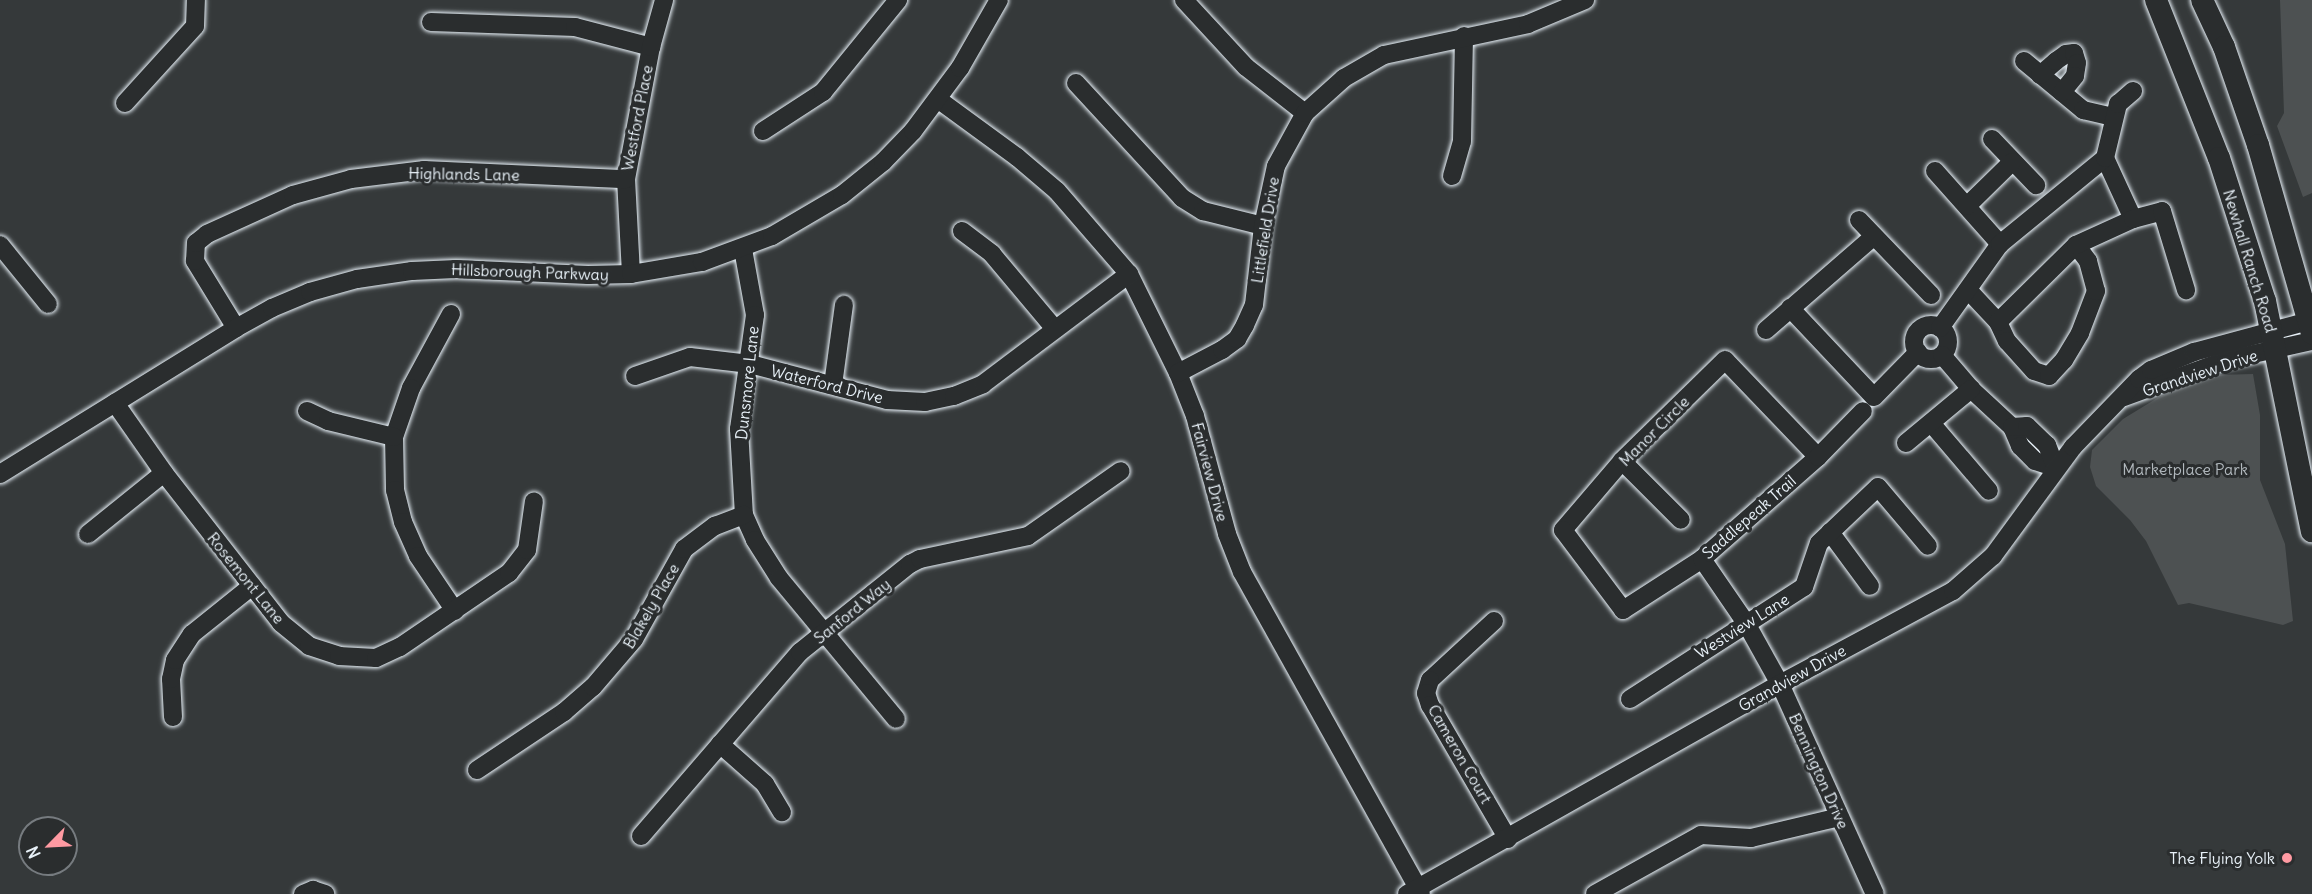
<!DOCTYPE html>
<html>
<head>
<meta charset="utf-8">
<style>
	body { margin:0 }
	#map { position:relative; width:2312px; height:894px; overflow:hidden; background:#35393a; font-family:Delius,sans-serif }
	div>[style] { position:absolute }
	.green>* { inset:0; background:#4d5152 }
	.roads { filter:drop-shadow(0 0 2px #e8f1f8) drop-shadow(0 0 2px #e8f1f8) }
	.minor>* { height:18px; margin:-9px; padding:0 9px; transform-origin:9px; border-radius:9px; background:#2a2d2e }
	.minor>.ring { margin:-9px; padding:0; box-sizing:content-box; background:none; border:18px solid #2a2d2e; border-radius:50% }
	.major>* { height:22px; margin:-11px; padding:0 11px; transform-origin:11px; border-radius:11px; background:#2a2d2e }
	.dots>* { width:16px; height:16px; translate:-50% -50%; box-sizing:border-box; border:3px solid #2a2d2e; border-radius:50% }
	span { translate:-50% -50%; white-space:nowrap; text-align:center; line-height:1.15; -webkit-text-stroke:6px #2a2d2e; paint-order:stroke }
	.street-label { font-size:16px; color:#e8f1f8 }
	.park-label { font-size:16px; color:#b2b9be }
	.poi-label { font-size:16px; color:#e8f1f8 }
	.right { translate:-100% -50%; text-align:right }
	.north { position:absolute; left:18px; top:816px; width:60px; height:60px; box-sizing:border-box; background:#2a2d2e; border:2px solid #767b7f; border-radius:50%; rotate:246deg; font-size:16px; font-weight:700; line-height:24px; text-align:center; color:#e8f1f8 }
	.north::after { content:''; display:block; margin:auto; width:21px; height:27px; background:#ff9aa2; clip-path:polygon(50% 0,100% 100%,50% 72%,0 100%) }
</style>
</head>
<body>
<div id="map">
	<div class="green">
		<i style="clip-path:polygon(2280px 0,2312px 0,2312px 193px,2303px 197px,2277px 126px,2284px 113px)"></i>
		<i style="clip-path:polygon(2253px 374px,2260px 415px,2260px 480px,2285px 544px,2293px 621px,2283px 625px,2189px 603px,2178px 605px,2146px 541px,2130px 520px,2096px 486px,2090px 467px,2092px 450px,2123px 419px,2159px 397px,2217px 375px)"></i>
	</div>
	<div class="roads">
		<div class="minor">
			<i style="left:1184px;top:0;width:91px;rotate:47.2deg"></i>
			<i style="left:1246px;top:67px;width:75px;rotate:37.9deg"></i>
			<i style="left:431px;top:22px;width:144px;rotate:2deg"></i>
			<i style="left:575px;top:27px;width:79px;rotate:14.7deg"></i>
			<i style="left:2024px;top:61px;width:77px;rotate:39.7deg"></i>
			<i style="left:2083px;top:110px;width:32px;rotate:13deg"></i>
			<i style="left:2040px;top:75px;width:21px;rotate:-41deg"></i>
			<i style="left:2056px;top:61px;width:12px;rotate:-35deg"></i>
			<i style="left:2066px;top:54px;width:8px;rotate:-7deg"></i>
			<i style="left:2074px;top:53px;width:10px;rotate:73deg"></i>
			<i style="left:2077px;top:63px;width:13px;rotate:99deg"></i>
			<i style="left:2075px;top:76px;width:21px;rotate:129deg"></i>
			<i style="left:1076px;top:83px;width:156px;rotate:47.3deg"></i>
			<i style="left:1182px;top:198px;width:25px;rotate:32deg"></i>
			<i style="left:1203px;top:211px;width:62px;rotate:14deg"></i>
			<i style="left:939px;top:100px;width:97px;rotate:36.2deg"></i>
			<i style="left:1017px;top:157px;width:52px;rotate:40.4deg"></i>
			<i style="left:1057px;top:191px;width:110px;rotate:49.1deg"></i>
			<i style="left:1129px;top:274px;width:110px;rotate:63.7deg"></i>
			<i style="left:1178px;top:373px;width:46px;rotate:68.4deg"></i>
			<i style="left:1195px;top:416px;width:122px;rotate:74.8deg"></i>
			<i style="left:1227px;top:534px;width:41px;rotate:68.5deg"></i>
			<i style="left:1242px;top:572px;width:368px;rotate:60.9deg"></i>
			<i style="left:125px;top:103px;width:104px;rotate:-47.7deg"></i>
			<i style="left:195px;top:26px;width:26px;rotate:-88deg"></i>
			<i style="left:763px;top:131px;width:72px;rotate:-33deg"></i>
			<i style="left:823px;top:92px;width:119px;rotate:-50.8deg"></i>
			<i style="left:1992px;top:139px;width:64px;rotate:46.3deg"></i>
			<i style="left:2105px;top:158px;width:67px;rotate:65.3deg"></i>
			<i style="left:1935px;top:171px;width:98px;rotate:48.3deg"></i>
			<i style="left:1452px;top:176px;width:36px;rotate:-74deg"></i>
			<i style="left:1462px;top:141px;width:105px;rotate:-88.9deg"></i>
			<i style="left:1967px;top:206px;width:63px;rotate:-44.4deg"></i>
			<i style="left:1859px;top:220px;width:104px;rotate:46.2deg"></i>
			<i style="left:962px;top:231px;width:38px;rotate:37deg"></i>
			<i style="left:992px;top:254px;width:98px;rotate:50deg"></i>
			<i style="left:0;top:245px;width:76px;rotate:50.9deg"></i>
			<i style="left:743px;top:249px;width:67px;rotate:79.7deg"></i>
			<i style="left:755px;top:315px;width:115px;rotate:98deg"></i>
			<i style="left:739px;top:429px;width:86px;rotate:86.7deg"></i>
			<i style="left:744px;top:515px;width:27px;rotate:66deg"></i>
			<i style="left:755px;top:540px;width:45px;rotate:57.7deg"></i>
			<i style="left:779px;top:578px;width:183px;rotate:50.3deg"></i>
			<i style="left:631px;top:274px;width:95px;rotate:-93deg"></i>
			<i style="left:626px;top:179px;width:134px;rotate:-79.3deg"></i>
			<i style="left:651px;top:47px;width:49px;rotate:-74.5deg"></i>
			<i style="left:1969px;top:291px;width:42px;rotate:46.9deg"></i>
			<i style="left:1998px;top:322px;width:21px;rotate:65deg"></i>
			<i style="left:2007px;top:341px;width:40px;rotate:48deg"></i>
			<i style="left:2034px;top:371px;width:16px;rotate:18deg"></i>
			<i style="left:2049px;top:376px;width:22px;rotate:-47deg"></i>
			<i style="left:2064px;top:360px;width:31px;rotate:-59deg"></i>
			<i style="left:2080px;top:333px;width:45px;rotate:-69.1deg"></i>
			<i style="left:2096px;top:291px;width:31px;rotate:-105deg"></i>
			<i style="left:2088px;top:261px;width:20px;rotate:-127deg"></i>
			<i style="left:1790px;top:308px;width:122px;rotate:46.7deg"></i>
			<i style="left:1874px;top:397px;width:63px;rotate:-45.6deg"></i>
			<i style="left:451px;top:314px;width:84px;rotate:118.4deg"></i>
			<i style="left:411px;top:388px;width:52px;rotate:109.1deg"></i>
			<i style="left:394px;top:437px;width:53px;rotate:88.9deg"></i>
			<i style="left:395px;top:490px;width:33px;rotate:76deg"></i>
			<i style="left:403px;top:522px;width:37px;rotate:66deg"></i>
			<i style="left:418px;top:556px;width:66px;rotate:56.1deg"></i>
			<i style="left:1998px;top:322px;width:110px;rotate:-44.6deg"></i>
			<i style="left:2076px;top:245px;width:63px;rotate:-24.5deg"></i>
			<i style="left:2133px;top:219px;width:30px;rotate:-15deg"></i>
			<i style="left:2162px;top:211px;width:83px;rotate:73.1deg"></i>
			<i class="ring" style="left:1914px;top:325px;width:16px;height:16px"></i>
			<i style="left:236px;top:328px;width:79px;rotate:-121.5deg"></i>
			<i style="left:195px;top:261px;width:18px;rotate:-87deg"></i>
			<i style="left:196px;top:243px;width:14px;rotate:-39deg"></i>
			<i style="left:207px;top:234px;width:94px;rotate:-24.4deg"></i>
			<i style="left:293px;top:195px;width:60px;rotate:-15.4deg"></i>
			<i style="left:351px;top:179px;width:74px;rotate:-7deg"></i>
			<i style="left:424px;top:170px;width:202px;rotate:2.6deg"></i>
			<i style="left:1940px;top:328px;width:103px;rotate:-54.5deg"></i>
			<i style="left:2000px;top:244px;width:136px;rotate:-39.3deg"></i>
			<i style="left:2105px;top:158px;width:56px;rotate:-76.5deg"></i>
			<i style="left:2118px;top:104px;width:20px;rotate:-41deg"></i>
			<i style="left:1766px;top:330px;width:143px;rotate:-41deg"></i>
			<i style="left:1942px;top:355px;width:45px;rotate:49.5deg"></i>
			<i style="left:1971px;top:389px;width:56px;rotate:42.8deg"></i>
			<i style="left:2012px;top:427px;width:21px;rotate:67deg"></i>
			<i style="left:2020px;top:446px;width:21px;rotate:45deg"></i>
			<i style="left:2035px;top:461px;width:22px;rotate:18deg"></i>
			<i style="left:1178px;top:373px;width:50px;rotate:-27.6deg"></i>
			<i style="left:1222px;top:350px;width:19px;rotate:-36deg"></i>
			<i style="left:1237px;top:339px;width:16px;rotate:-60deg"></i>
			<i style="left:1245px;top:325px;width:22px;rotate:-66deg"></i>
			<i style="left:1254px;top:305px;width:80px;rotate:-83.5deg"></i>
			<i style="left:1263px;top:226px;width:61px;rotate:-77.8deg"></i>
			<i style="left:1276px;top:166px;width:60px;rotate:-61.3deg"></i>
			<i style="left:1305px;top:113px;width:52px;rotate:-41.9deg"></i>
			<i style="left:1344px;top:78px;width:46px;rotate:-29.9deg"></i>
			<i style="left:1384px;top:55px;width:147px;rotate:-12.1deg"></i>
			<i style="left:1528px;top:24px;width:62px;rotate:-22.8deg"></i>
			<i style="left:635px;top:376px;width:58px;rotate:-19.1deg"></i>
			<i style="left:690px;top:357px;width:60px;rotate:6.7deg"></i>
			<i style="left:750px;top:364px;width:142px;rotate:14.7deg"></i>
			<i style="left:887px;top:400px;width:38px;rotate:3deg"></i>
			<i style="left:925px;top:402px;width:30px;rotate:-12deg"></i>
			<i style="left:954px;top:396px;width:31px;rotate:-22deg"></i>
			<i style="left:983px;top:384px;width:183px;rotate:-37deg"></i>
			<i style="left:833px;top:385px;width:81px;rotate:-82.2deg"></i>
			<i style="left:2124px;top:397px;width:109px;rotate:-19.9deg"></i>
			<i style="left:2226px;top:360px;width:88px;rotate:-12.5deg"></i>
			<i style="left:115px;top:403px;width:85px;rotate:55deg"></i>
			<i style="left:164px;top:473px;width:190px;rotate:52deg"></i>
			<i style="left:281px;top:623px;width:36px;rotate:39deg"></i>
			<i style="left:309px;top:646px;width:32px;rotate:18deg"></i>
			<i style="left:339px;top:656px;width:37px;rotate:3deg"></i>
			<i style="left:376px;top:658px;width:26px;rotate:-25deg"></i>
			<i style="left:400px;top:647px;width:132px;rotate:-34.2deg"></i>
			<i style="left:509px;top:573px;width:29px;rotate:-52deg"></i>
			<i style="left:527px;top:550px;width:49px;rotate:-81.9deg"></i>
			<i style="left:307px;top:411px;width:23px;rotate:25deg"></i>
			<i style="left:328px;top:421px;width:68px;rotate:13.6deg"></i>
			<i style="left:1931px;top:423px;width:89px;rotate:49.5deg"></i>
			<i style="left:2012px;top:427px;width:15px;rotate:-4deg"></i>
			<i style="left:2027px;top:426px;width:28px;rotate:44deg"></i>
			<i style="left:2047px;top:445px;width:25px;rotate:69deg"></i>
			<i style="left:1906px;top:443px;width:85px;rotate:-39.7deg"></i>
			<i style="left:1818px;top:457px;width:134px;rotate:-133.8deg"></i>
			<i style="left:1725px;top:360px;width:144px;rotate:135.6deg"></i>
			<i style="left:1622px;top:461px;width:91px;rotate:130.5deg"></i>
			<i style="left:1563px;top:530px;width:100px;rotate:53.1deg"></i>
			<i style="left:1623px;top:610px;width:94px;rotate:-32.8deg"></i>
			<i style="left:1702px;top:559px;width:154px;rotate:-41.3deg"></i>
			<i style="left:1818px;top:457px;width:64px;rotate:-45.6deg"></i>
			<i style="left:1622px;top:461px;width:83px;rotate:45deg"></i>
			<i style="left:0;top:474px;width:278px;rotate:-31.7deg"></i>
			<i style="left:236px;top:328px;width:41px;rotate:-29.1deg"></i>
			<i style="left:272px;top:308px;width:41px;rotate:-22.8deg"></i>
			<i style="left:310px;top:292px;width:49px;rotate:-15.5deg"></i>
			<i style="left:357px;top:279px;width:56px;rotate:-8.3deg"></i>
			<i style="left:412px;top:271px;width:44px;rotate:-2.6deg"></i>
			<i style="left:456px;top:269px;width:132px;rotate:2.6deg"></i>
			<i style="left:588px;top:275px;width:43px;rotate:-1.3deg"></i>
			<i style="left:631px;top:274px;width:72px;rotate:-9.6deg"></i>
			<i style="left:702px;top:262px;width:75px;rotate:-20.4deg"></i>
			<i style="left:772px;top:236px;width:81px;rotate:-30.4deg"></i>
			<i style="left:842px;top:195px;width:53px;rotate:-38.8deg"></i>
			<i style="left:883px;top:162px;width:43px;rotate:-45.9deg"></i>
			<i style="left:913px;top:131px;width:79px;rotate:-53.3deg"></i>
			<i style="left:960px;top:68px;width:78px;rotate:-60.2deg"></i>
			<i style="left:1830px;top:532px;width:67px;rotate:53.5deg"></i>
			<i style="left:88px;top:534px;width:97px;rotate:-38.8deg"></i>
			<i style="left:1702px;top:559px;width:78px;rotate:55.5deg"></i>
			<i style="left:1746px;top:623px;width:70px;rotate:60.9deg"></i>
			<i style="left:1780px;top:684px;width:230px;rotate:65.7deg"></i>
			<i style="left:1494px;top:621px;width:87px;rotate:137.3deg"></i>
			<i style="left:1430px;top:680px;width:14px;rotate:107deg"></i>
			<i style="left:1426px;top:693px;width:13px;rotate:72deg"></i>
			<i style="left:1430px;top:705px;width:155px;rotate:59.8deg"></i>
			<i style="left:1630px;top:699px;width:207px;rotate:-32.8deg"></i>
			<i style="left:1804px;top:587px;width:46px;rotate:-71.2deg"></i>
			<i style="left:1819px;top:543px;width:81px;rotate:-43.5deg"></i>
			<i style="left:1878px;top:487px;width:77px;rotate:49.7deg"></i>
			<i style="left:173px;top:717px;width:38px;rotate:-93deg"></i>
			<i style="left:171px;top:679px;width:19px;rotate:-78deg"></i>
			<i style="left:175px;top:660px;width:31px;rotate:-57deg"></i>
			<i style="left:192px;top:634px;width:77px;rotate:-38.7deg"></i>
			<i style="left:720px;top:744px;width:60px;rotate:41.6deg"></i>
			<i style="left:765px;top:784px;width:33px;rotate:59deg"></i>
			<i style="left:477px;top:770px;width:105px;rotate:-33.7deg"></i>
			<i style="left:564px;top:712px;width:38px;rotate:-41deg"></i>
			<i style="left:593px;top:687px;width:63px;rotate:-49.5deg"></i>
			<i style="left:634px;top:639px;width:103px;rotate:-60.9deg"></i>
			<i style="left:684px;top:549px;width:39px;rotate:-37deg"></i>
			<i style="left:715px;top:526px;width:31px;rotate:-21deg"></i>
			<i style="left:641px;top:836px;width:243px;rotate:-49.2deg"></i>
			<i style="left:800px;top:652px;width:141px;rotate:-38.7deg"></i>
			<i style="left:910px;top:564px;width:11px;rotate:-27deg"></i>
			<i style="left:920px;top:559px;width:110px;rotate:-12deg"></i>
			<i style="left:1028px;top:536px;width:113px;rotate:-35deg"></i>
			<i style="left:303px;top:894px;width:11px;rotate:-22deg"></i>
			<i style="left:313px;top:890px;width:13px;rotate:18deg"></i>
			<i style="left:1407px;top:894px;width:428px;rotate:-29.4deg"></i>
			<i style="left:1780px;top:684px;width:196px;rotate:-28.3deg"></i>
			<i style="left:1953px;top:591px;width:53px;rotate:-41.2deg"></i>
			<i style="left:1993px;top:556px;width:135px;rotate:-53.7deg"></i>
			<i style="left:2073px;top:447px;width:95px;rotate:-45.9deg"></i>
			<i style="left:2139px;top:379px;width:15px;rotate:-37deg"></i>
			<i style="left:2151px;top:370px;width:47px;rotate:-22.7deg"></i>
			<i style="left:2194px;top:352px;width:119px;rotate:-15.1deg"></i>
			<i style="left:1595px;top:894px;width:121px;rotate:-29.1deg"></i>
			<i style="left:1701px;top:835px;width:50px;rotate:3.4deg"></i>
			<i style="left:1751px;top:838px;width:90px;rotate:-13.4deg"></i>
		</div>
		<div class="major">
			<i style="left:2156px;top:0;width:170px;rotate:68.3deg"></i>
			<i style="left:2219px;top:158px;width:150px;rotate:72.2deg"></i>
			<i style="left:2265px;top:301px;width:235px;rotate:78.5deg"></i>
			<i style="left:2202px;top:0;width:52px;rotate:64.9deg"></i>
			<i style="left:2224px;top:47px;width:104px;rotate:70.9deg"></i>
			<i style="left:2258px;top:145px;width:196px;rotate:74deg"></i>
		</div>
	</div>
	<div class="dots">
		<i style="left:2287px;top:858px;background:#ff9aa2"></i>
	</div>
	<div class="street-label">
		<span style="left:637px;top:118px;rotate:-79deg">Westford Place</span>
		<span style="left:464px;top:174px;rotate:1deg">Highlands Lane</span>
		<span style="left:1265px;top:230px;rotate:-81deg">Littlefield Drive</span>
		<span style="left:2250px;top:261px;rotate:73deg">Newhall Ranch Road</span>
		<span style="left:530px;top:272px;rotate:2deg">Hillsborough Parkway</span>
		<span style="left:2200px;top:373px;rotate:-18deg">Grandview Drive</span>
		<span style="left:747px;top:383px;rotate:-84deg">Dunsmore Lane</span>
		<span style="left:827px;top:384px;rotate:14deg">Waterford Drive</span>
		<span style="left:1654px;top:431px;rotate:-45deg">Manor Circle</span>
		<span style="left:1210px;top:472px;rotate:75deg">Fairview Drive</span>
		<span style="left:1749px;top:517px;rotate:-41deg">Saddlepeak Trail</span>
		<span style="left:246px;top:578px;rotate:51deg">Rosemont Lane</span>
		<span style="left:651px;top:606px;rotate:-60deg">Blakely Place</span>
		<span style="left:852px;top:611px;rotate:-39deg">Sanford Way</span>
		<span style="left:1742px;top:626px;rotate:-32deg">Westview Lane</span>
		<span style="left:1792px;top:678px;rotate:-29deg">Grandview Drive</span>
		<span style="left:1460px;top:754px;rotate:60deg">Cameron Court</span>
		<span style="left:1819px;top:771px;rotate:66deg">Bennington Drive</span>
	</div>
	<div class="park-label">
		<span style="left:2185px;top:469px">Marketplace Park</span>
	</div>
	<div class="poi-label">
		<span class="right" style="left:2275px;top:858px">The Flying Yolk</span>
	</div>
	<div class="north">N</div>
</div>
</body>
</html>
